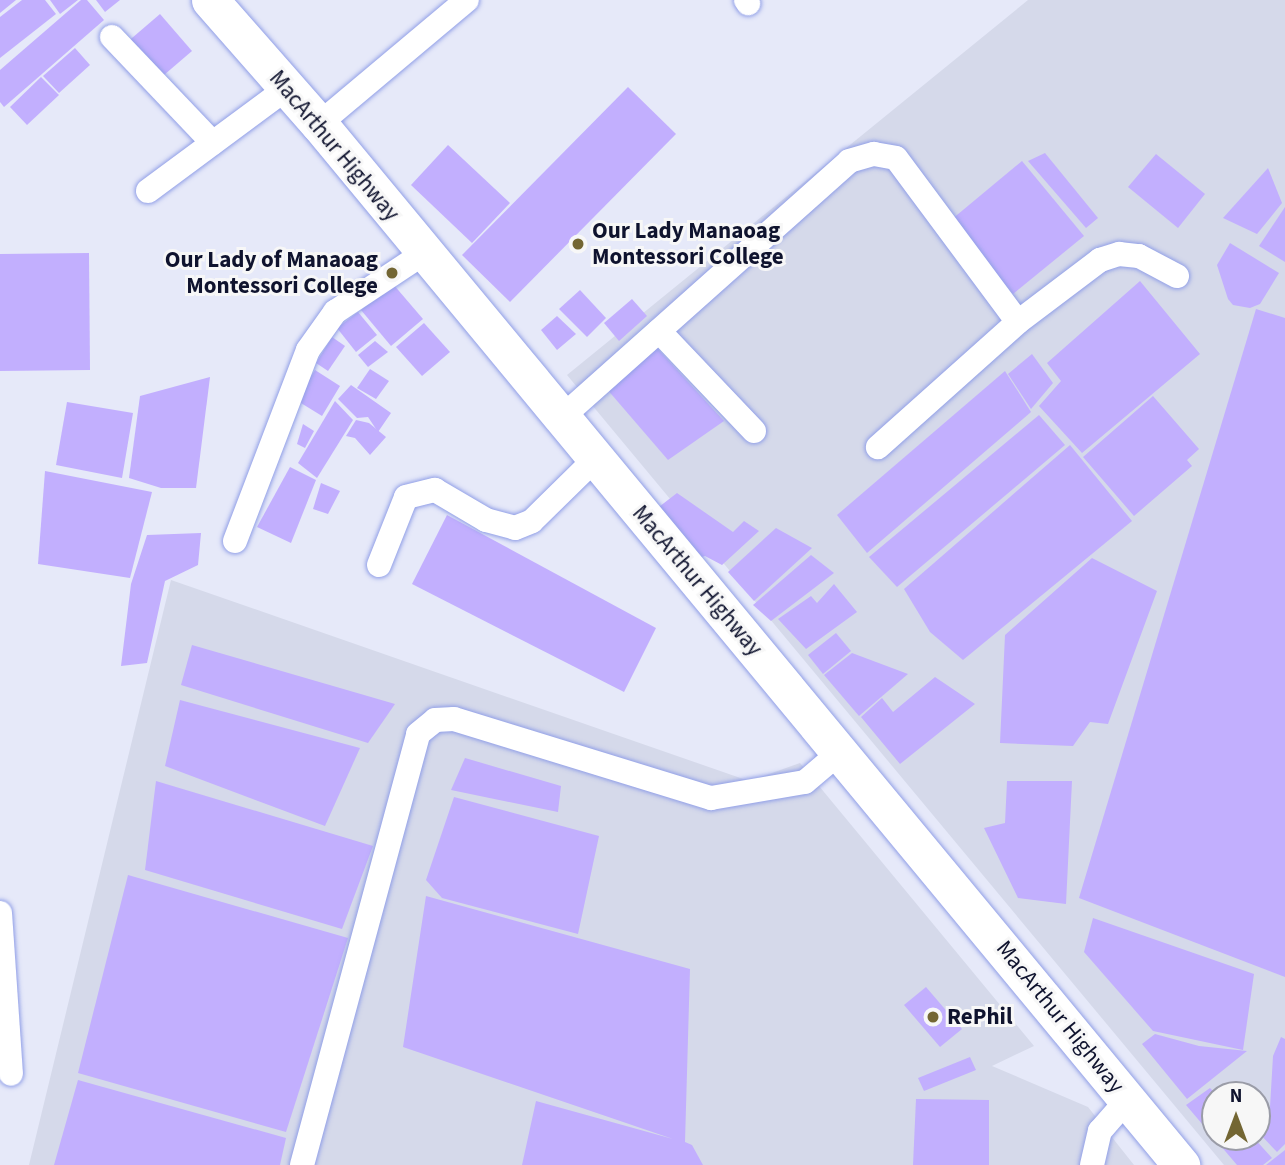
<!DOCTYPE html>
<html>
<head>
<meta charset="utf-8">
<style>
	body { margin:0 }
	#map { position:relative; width:1285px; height:1165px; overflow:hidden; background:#e6e9f9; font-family:"Source Sans 3",sans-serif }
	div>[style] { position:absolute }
	.built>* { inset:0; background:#d5d9ea }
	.building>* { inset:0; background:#c2affe }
	.roads { filter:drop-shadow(0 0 2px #919fe7) drop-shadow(0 0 2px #919fe7) }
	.minor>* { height:24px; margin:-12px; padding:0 12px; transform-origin:12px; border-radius:12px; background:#fff }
	.highway>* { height:37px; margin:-18.5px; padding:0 18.5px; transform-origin:18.5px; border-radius:18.5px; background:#fff }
	.dots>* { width:19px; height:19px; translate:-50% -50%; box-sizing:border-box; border:4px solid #f7f7f7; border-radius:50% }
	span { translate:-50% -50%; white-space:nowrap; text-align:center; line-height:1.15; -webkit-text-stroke:6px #f7f7f7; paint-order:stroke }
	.street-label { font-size:23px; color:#0f132e }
	.poi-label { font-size:23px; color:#0f132e; font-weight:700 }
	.left { translate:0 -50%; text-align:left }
	.right { translate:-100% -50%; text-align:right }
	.north { position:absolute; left:1201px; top:1081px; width:70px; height:70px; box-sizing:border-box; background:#f7f7f7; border:2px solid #9a9ca7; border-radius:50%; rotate:0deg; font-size:19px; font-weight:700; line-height:28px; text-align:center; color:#0f132e }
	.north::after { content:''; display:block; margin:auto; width:24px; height:32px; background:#736633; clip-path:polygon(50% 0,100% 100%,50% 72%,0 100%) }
</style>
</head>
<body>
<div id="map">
	<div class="built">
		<i style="clip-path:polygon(evenodd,1028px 0,1285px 0,1285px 1165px,1224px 1165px,567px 375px,1028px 0,1215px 1095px,1257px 1095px,1257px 1137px,1215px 1137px,1215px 1095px)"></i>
		<i style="clip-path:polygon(171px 580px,749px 781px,800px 763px,1034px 1046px,992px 1066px,1088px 1107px,1134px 1165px,29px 1165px)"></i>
	</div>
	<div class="building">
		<i style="clip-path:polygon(0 0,16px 0,0 13px)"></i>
		<i style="clip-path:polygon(22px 0,45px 0,56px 14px,0 58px,0 17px)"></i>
		<i style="clip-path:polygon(50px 0,78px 0,60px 14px)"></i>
		<i style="clip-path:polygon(81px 0,87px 0,104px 20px,4px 107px,0 102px,0 70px)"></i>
		<i style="clip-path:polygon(96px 0,120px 0,105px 12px)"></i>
		<i style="clip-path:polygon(160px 14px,192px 51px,157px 81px,125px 44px)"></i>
		<i style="clip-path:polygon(75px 48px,90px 65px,59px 93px,43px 76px)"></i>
		<i style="clip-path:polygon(41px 77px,59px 95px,27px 125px,10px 107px)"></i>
		<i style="clip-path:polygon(628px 87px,676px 134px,510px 302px,462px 255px)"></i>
		<i style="clip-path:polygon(448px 145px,510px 203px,472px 243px,411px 185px)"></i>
		<i style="clip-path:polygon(1045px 153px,1098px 218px,1086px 228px,1028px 161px)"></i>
		<i style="clip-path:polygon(1156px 154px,1205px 194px,1178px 228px,1128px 187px)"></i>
		<i style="clip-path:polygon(1022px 161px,1084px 236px,1013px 294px,951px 220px)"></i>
		<i style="clip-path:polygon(1268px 168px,1282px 203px,1257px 234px,1223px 218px)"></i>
		<i style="clip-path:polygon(1285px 207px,1285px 262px,1259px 246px)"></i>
		<i style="clip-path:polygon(1230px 243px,1279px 273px,1260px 304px,1250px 308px,1233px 305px,1228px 299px,1217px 265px)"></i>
		<i style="clip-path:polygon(89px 253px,90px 370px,0 371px,0 254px)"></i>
		<i style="clip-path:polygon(1140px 281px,1200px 354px,1082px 453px,1039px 406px,1061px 381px,1047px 363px)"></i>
		<i style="clip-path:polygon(393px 284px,423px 319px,391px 346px,361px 310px)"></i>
		<i style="clip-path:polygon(580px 290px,606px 318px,587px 337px,559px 309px)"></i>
		<i style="clip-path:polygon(632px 299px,647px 316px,619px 341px,604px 323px)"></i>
		<i style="clip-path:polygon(1256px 309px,1285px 318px,1285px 977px,1079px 898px)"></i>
		<i style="clip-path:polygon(358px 312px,377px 335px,356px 352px,337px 328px)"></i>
		<i style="clip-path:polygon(557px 316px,576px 334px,557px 350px,541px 330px)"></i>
		<i style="clip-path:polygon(424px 323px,450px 352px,422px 376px,396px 347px)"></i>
		<i style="clip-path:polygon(332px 337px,345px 346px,328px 371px,316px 363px)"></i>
		<i style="clip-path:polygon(375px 341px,388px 352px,368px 367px,358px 355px)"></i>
		<i style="clip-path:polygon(656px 347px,724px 421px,668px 460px,606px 388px)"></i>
		<i style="clip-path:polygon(1032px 354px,1053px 383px,1031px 409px,1008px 374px)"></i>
		<i style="clip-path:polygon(370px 369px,389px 381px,376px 399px,357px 388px)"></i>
		<i style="clip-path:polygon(315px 370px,340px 386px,322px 416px,296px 400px)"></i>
		<i style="clip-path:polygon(1005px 371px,1031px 412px,867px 553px,837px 515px)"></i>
		<i style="clip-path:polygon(210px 377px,196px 488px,161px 488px,129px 478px,140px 396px)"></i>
		<i style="clip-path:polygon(351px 385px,391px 413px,378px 432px,368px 417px,357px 418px,338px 399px)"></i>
		<i style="clip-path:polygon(1153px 396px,1199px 449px,1187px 460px,1192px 466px,1134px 516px,1083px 457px)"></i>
		<i style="clip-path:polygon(335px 401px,353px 420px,317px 478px,298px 463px)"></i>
		<i style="clip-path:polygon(67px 402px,133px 413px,122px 478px,56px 465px)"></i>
		<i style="clip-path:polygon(1039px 415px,1065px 445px,897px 587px,869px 557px)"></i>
		<i style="clip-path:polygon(356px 420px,369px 423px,386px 437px,370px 455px,355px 438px,346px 436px)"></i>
		<i style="clip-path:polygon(303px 424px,314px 431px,305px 448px,297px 444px)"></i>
		<i style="clip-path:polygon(1070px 445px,1132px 521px,963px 660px,930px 632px,904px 589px)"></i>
		<i style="clip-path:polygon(290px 467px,316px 480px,291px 543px,257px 527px)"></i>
		<i style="clip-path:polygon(45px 471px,152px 492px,130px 578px,38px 564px)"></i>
		<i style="clip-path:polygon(321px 483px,340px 491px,328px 514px,313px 509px)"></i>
		<i style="clip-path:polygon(677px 493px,733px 532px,744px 521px,759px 531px,722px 565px,705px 556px,695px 559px,655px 510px)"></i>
		<i style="clip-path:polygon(447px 515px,656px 628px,624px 692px,412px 584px)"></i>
		<i style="clip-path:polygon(776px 528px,812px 548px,754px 601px,728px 572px)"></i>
		<i style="clip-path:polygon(201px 533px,198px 565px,165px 581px,147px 663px,121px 666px,131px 584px,147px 535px)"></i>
		<i style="clip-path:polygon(811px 555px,834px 573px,771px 621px,753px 605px)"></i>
		<i style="clip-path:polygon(1092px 558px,1157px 591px,1108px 724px,1090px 722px,1073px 746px,1000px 743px,1005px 635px)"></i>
		<i style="clip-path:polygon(834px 584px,857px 612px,806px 649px,778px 619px,811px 596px,817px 603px)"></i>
		<i style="clip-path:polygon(836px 633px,851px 651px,823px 674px,808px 655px)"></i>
		<i style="clip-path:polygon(192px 645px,395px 704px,368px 743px,181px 685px)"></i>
		<i style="clip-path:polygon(852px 653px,908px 674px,859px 716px,824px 675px)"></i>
		<i style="clip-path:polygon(935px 677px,975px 704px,900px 764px,861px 717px,882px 698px,893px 712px)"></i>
		<i style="clip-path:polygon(180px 700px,360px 748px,325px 826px,165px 766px)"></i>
		<i style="clip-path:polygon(465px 758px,561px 786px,558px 812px,451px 790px)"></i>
		<i style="clip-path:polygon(156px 781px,373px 846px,342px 929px,145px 870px)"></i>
		<i style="clip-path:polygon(1007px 781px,1072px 781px,1066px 904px,1018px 898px,984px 828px,1005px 823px)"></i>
		<i style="clip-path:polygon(454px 797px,599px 836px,578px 934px,442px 898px,426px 880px)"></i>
		<i style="clip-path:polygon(128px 875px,348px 938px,286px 1132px,78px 1073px)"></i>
		<i style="clip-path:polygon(426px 896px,690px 969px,685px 1142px,692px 1145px,703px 1165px,522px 1165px,536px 1101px,673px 1139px,403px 1047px)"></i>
		<i style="clip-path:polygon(1093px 918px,1254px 974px,1243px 1050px,1153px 1031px,1084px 952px)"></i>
		<i style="clip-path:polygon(926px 987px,962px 1029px,940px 1047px,904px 1005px)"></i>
		<i style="clip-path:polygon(1155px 1034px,1199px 1046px,1247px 1051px,1187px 1099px,1142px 1044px)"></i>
		<i style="clip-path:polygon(1281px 1037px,1285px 1039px,1285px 1144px,1277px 1152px,1257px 1131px,1257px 1106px,1270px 1107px,1273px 1056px)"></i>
		<i style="clip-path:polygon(970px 1057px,976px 1070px,924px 1091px,918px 1078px)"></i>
		<i style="clip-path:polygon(78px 1080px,286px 1138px,280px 1165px,54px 1165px)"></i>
		<i style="clip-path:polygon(1210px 1088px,1217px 1095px,1215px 1137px,1253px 1137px,1272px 1158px,1263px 1165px,1237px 1165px,1186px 1105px)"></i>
		<i style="clip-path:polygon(916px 1099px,989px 1100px,989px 1165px,913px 1165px)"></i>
		<i style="clip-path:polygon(1285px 1150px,1285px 1165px,1266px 1165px)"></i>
	</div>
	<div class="roads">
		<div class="minor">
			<i style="left:746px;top:0;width:4px;rotate:56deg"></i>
			<i style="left:112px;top:37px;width:146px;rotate:46.4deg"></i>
			<i style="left:319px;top:124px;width:193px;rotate:-40deg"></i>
			<i style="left:148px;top:191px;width:172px;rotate:-36.5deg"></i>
			<i style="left:1018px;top:322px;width:103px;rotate:-37.1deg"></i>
			<i style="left:1100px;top:260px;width:20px;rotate:-18deg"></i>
			<i style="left:1119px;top:254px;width:20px;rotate:6deg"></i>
			<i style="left:1139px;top:256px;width:43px;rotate:27.8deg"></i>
			<i style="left:659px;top:331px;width:138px;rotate:46.5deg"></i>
			<i style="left:561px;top:418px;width:386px;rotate:-41.7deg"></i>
			<i style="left:849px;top:161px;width:26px;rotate:-16deg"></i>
			<i style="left:874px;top:154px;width:22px;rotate:10deg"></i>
			<i style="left:896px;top:158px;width:204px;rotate:53.4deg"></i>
			<i style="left:1018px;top:322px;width:188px;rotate:138.2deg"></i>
			<i style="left:235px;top:541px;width:204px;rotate:-69.1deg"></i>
			<i style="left:308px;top:350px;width:47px;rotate:-54.6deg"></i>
			<i style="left:335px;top:312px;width:107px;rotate:-33.5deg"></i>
			<i style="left:379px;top:565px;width:73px;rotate:-68.3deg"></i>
			<i style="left:406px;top:497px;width:30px;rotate:-14deg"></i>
			<i style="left:435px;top:490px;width:59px;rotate:30.5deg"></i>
			<i style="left:486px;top:520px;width:30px;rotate:15deg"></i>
			<i style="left:515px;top:528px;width:18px;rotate:-22deg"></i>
			<i style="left:532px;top:521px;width:88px;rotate:-44.5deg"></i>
			<i style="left:0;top:913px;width:161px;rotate:86.1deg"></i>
			<i style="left:302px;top:1165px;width:446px;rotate:-74.9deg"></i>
			<i style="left:418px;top:734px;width:22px;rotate:-39deg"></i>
			<i style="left:435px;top:720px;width:19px;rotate:-3deg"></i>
			<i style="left:454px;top:719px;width:269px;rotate:17.1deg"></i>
			<i style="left:711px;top:798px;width:95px;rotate:-9.7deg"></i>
			<i style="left:805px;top:782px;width:45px;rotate:-40.5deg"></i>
			<i style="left:1092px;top:1165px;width:35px;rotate:-77deg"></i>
			<i style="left:1100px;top:1131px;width:41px;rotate:-48.9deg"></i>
		</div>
		<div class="highway">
			<i style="left:210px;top:0;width:165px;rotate:48.7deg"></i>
			<i style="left:319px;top:124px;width:1352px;rotate:50.37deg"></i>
		</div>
	</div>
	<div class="dots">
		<i style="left:578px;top:244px;background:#736633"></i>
		<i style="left:392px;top:273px;background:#736633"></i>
		<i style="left:933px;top:1017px;background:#736633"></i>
	</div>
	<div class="street-label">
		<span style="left:334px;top:146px;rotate:50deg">MacArthur Highway</span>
		<span style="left:697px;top:581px;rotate:50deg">MacArthur Highway</span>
		<span style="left:1060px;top:1017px;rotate:51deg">MacArthur Highway</span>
	</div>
	<div class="poi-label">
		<span class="left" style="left:592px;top:244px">Our Lady Manaoag<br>Montessori College</span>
		<span class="right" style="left:378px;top:273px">Our Lady of Manaoag<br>Montessori College</span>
		<span class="left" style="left:947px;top:1017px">RePhil</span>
	</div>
	<div class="north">N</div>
</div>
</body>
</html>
